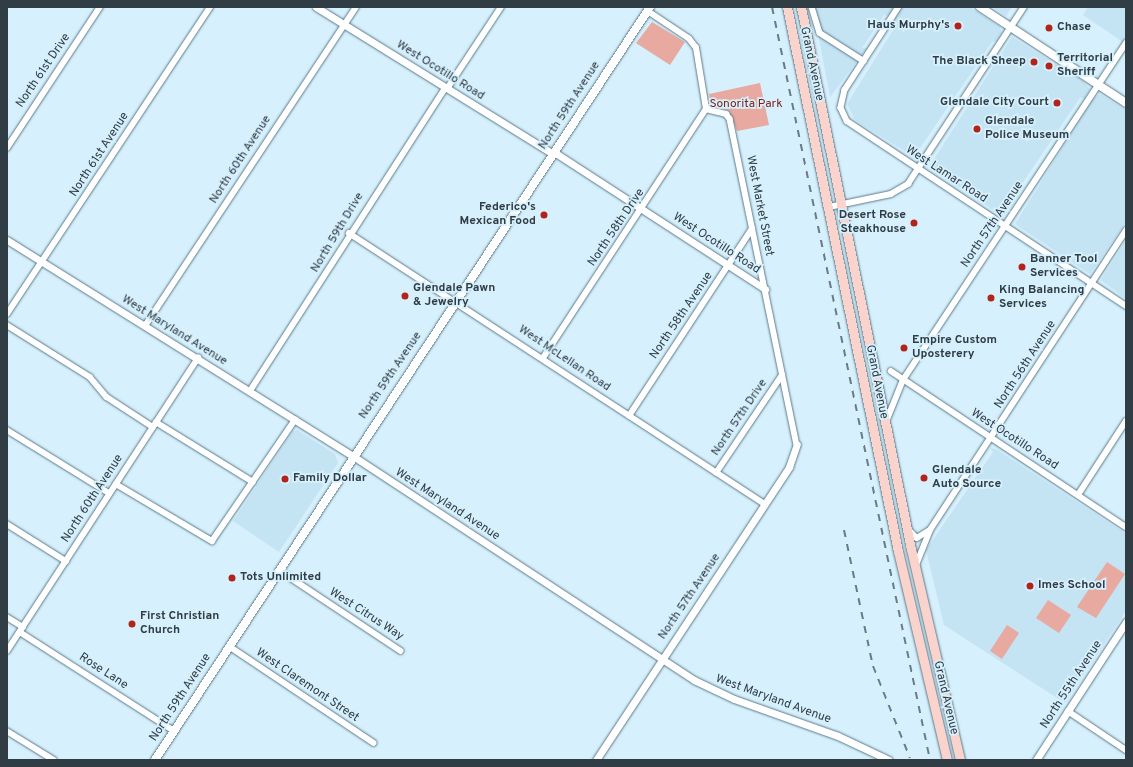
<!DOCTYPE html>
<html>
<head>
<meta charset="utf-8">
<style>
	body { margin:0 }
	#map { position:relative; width:1133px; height:767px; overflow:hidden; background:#d6f0fd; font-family:Overpass,sans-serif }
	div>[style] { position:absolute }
	.built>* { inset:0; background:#c4e3f3 }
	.green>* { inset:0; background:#e7a9a0 }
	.roads { filter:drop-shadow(0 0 1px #5c7988) drop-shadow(0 0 1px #5c7988) }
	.minor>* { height:5.5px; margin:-2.75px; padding:0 2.75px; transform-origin:2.75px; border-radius:2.75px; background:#fff }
	.tertiary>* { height:7px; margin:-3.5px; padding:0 3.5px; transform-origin:3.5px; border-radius:3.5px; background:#fff }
	.secondary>* { height:8px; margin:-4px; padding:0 4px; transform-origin:4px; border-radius:4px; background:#fff }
	.trunk>* { height:9px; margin:-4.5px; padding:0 4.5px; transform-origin:4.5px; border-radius:4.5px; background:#fad3cc }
	.rail>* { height:2px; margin-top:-1px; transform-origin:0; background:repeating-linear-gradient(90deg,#6a7b85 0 7px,transparent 0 14px) }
	.dots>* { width:11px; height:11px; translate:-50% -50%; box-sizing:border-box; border:2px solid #d6f0fd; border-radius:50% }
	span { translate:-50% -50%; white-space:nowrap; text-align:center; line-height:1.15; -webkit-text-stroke:3.5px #d6f0fd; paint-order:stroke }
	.poi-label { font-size:12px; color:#303d44; font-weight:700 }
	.right { translate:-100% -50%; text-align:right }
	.left { translate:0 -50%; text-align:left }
	.street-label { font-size:12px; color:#303d44 }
	.park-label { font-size:12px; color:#802018 }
	.frame { position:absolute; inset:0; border:8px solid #303d44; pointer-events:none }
</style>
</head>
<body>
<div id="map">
	<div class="built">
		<i style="clip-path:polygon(813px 7px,894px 7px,888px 16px,884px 15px,862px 48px,867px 48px,830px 97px)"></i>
		<i style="clip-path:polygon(902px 7px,970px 7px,999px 26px,1002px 32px,997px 41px,992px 42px,914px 157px,855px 120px,847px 104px,898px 22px,893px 21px)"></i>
		<i style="clip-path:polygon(992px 7px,1012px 7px,1006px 16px)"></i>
		<i style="clip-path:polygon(1088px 7px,1126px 7px,1126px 44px,1083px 15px)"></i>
		<i style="clip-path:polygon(1012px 37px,1083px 81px,1090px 89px,1085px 98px,1080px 98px,1001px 215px,929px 167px)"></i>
		<i style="clip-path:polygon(1100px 94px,1126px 110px,1126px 222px,1090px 274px,1015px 224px,1092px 100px)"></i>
		<i style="clip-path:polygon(1126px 240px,1126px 299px,1101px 280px)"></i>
		<i style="clip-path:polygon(297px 430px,335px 454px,338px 463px,279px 552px,233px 521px,293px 431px)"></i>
		<i style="clip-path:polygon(990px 448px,996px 449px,1126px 534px,1126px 611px,1065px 703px,944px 625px,926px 550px,993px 452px)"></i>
	</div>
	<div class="green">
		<i style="clip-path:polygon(652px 22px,685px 42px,670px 65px,636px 43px)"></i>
		<i style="clip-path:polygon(760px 83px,769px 125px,737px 131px,729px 111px,711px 103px,709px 94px)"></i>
		<i style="clip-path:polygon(1107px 562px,1125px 574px,1096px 618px,1077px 607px)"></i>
		<i style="clip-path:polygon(1048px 600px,1071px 615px,1059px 633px,1036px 618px)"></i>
		<i style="clip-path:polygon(1007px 625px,1019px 633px,1002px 659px,990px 651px)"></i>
	</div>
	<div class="roads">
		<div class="minor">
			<i style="left:812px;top:7px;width:27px;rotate:73deg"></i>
			<i style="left:820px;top:33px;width:52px;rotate:32.5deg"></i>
			<i style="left:899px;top:7px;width:99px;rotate:123deg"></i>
			<i style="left:845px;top:90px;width:18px;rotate:103deg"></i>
			<i style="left:841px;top:108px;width:14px;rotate:65deg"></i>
			<i style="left:847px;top:121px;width:335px;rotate:33.5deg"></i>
			<i style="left:447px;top:89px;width:98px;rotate:-56.6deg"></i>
			<i style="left:706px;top:109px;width:21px;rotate:14deg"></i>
			<i style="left:726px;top:114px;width:6px;rotate:51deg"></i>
			<i style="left:730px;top:119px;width:332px;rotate:78.4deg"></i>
			<i style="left:7px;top:148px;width:169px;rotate:-56.6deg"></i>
			<i style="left:829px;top:207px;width:63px;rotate:-11.8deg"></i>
			<i style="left:891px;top:194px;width:20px;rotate:-30deg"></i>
			<i style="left:908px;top:184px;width:212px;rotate:-56.8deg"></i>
			<i style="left:349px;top:233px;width:496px;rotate:33.1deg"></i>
			<i style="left:7px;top:314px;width:368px;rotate:-56.5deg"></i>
			<i style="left:7px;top:325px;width:98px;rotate:32.1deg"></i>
			<i style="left:90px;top:377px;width:26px;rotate:50deg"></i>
			<i style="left:107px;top:397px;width:55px;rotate:33.1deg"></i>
			<i style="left:145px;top:326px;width:382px;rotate:-56.5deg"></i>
			<i style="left:543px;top:358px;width:298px;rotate:-56.8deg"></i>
			<i style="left:706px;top:109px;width:62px;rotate:-99.3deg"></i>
			<i style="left:696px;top:48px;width:11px;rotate:-128deg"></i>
			<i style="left:689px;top:39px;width:50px;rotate:-146.3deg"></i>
			<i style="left:891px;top:371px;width:282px;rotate:33.6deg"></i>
			<i style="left:250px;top:391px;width:360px;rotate:-57.2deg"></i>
			<i style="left:629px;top:416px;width:224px;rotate:-56.7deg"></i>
			<i style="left:156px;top:422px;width:114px;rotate:31.7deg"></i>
			<i style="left:886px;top:422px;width:45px;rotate:-68deg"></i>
			<i style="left:903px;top:380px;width:404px;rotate:-56.5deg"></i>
			<i style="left:7px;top:430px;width:120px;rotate:31.7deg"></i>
			<i style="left:716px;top:473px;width:118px;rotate:-56deg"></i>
			<i style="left:116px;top:484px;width:112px;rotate:30.7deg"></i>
			<i style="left:212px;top:541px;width:147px;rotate:-55.6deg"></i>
			<i style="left:1078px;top:495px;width:88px;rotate:-57deg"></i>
			<i style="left:7px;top:524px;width:70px;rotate:32.1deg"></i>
			<i style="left:909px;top:530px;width:11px;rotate:45deg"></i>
			<i style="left:917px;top:538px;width:13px;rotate:-32deg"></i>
			<i style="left:916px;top:565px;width:38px;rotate:-68deg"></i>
			<i style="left:930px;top:530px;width:358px;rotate:-56.8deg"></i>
			<i style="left:279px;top:570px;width:146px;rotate:33.6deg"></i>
			<i style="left:7px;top:617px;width:19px;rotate:32deg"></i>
			<i style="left:20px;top:632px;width:183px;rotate:32.7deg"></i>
			<i style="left:229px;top:646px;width:174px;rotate:33.8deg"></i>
			<i style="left:7px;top:651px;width:350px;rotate:-56.9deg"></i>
			<i style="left:1068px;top:711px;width:70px;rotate:33.9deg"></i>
			<i style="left:7px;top:731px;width:55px;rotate:31.7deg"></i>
		</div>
		<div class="tertiary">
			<i style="left:316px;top:7px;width:279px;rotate:31.8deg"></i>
			<i style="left:554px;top:152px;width:252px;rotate:33deg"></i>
			<i style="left:7px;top:240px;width:408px;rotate:32deg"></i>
			<i style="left:353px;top:456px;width:408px;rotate:33.3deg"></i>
			<i style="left:694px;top:680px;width:44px;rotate:25.4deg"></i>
			<i style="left:734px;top:699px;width:110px;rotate:19.6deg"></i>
			<i style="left:838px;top:736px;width:56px;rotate:25.2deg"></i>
			<i style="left:596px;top:760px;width:351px;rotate:-56.6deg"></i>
			<i style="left:789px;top:467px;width:24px;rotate:-71deg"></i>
			<i style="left:1036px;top:760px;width:165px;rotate:-56.9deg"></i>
		</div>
		<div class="secondary">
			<i style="left:980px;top:7px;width:175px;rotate:33.3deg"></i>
			<i style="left:155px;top:760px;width:901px;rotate:-56.68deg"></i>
		</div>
		<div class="trunk">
			<i style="left:787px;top:7px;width:555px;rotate:78.47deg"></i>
			<i style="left:898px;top:551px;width:215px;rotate:76.8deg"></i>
			<i style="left:801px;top:7px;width:553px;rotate:78.53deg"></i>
			<i style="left:911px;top:549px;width:217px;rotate:76.9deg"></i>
		</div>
	</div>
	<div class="rail">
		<i style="left:772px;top:7px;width:769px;rotate:78.15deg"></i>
		<i style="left:844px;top:530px;width:139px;rotate:78deg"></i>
		<i style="left:873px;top:666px;width:99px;rotate:68.1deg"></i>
	</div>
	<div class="dots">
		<i style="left:958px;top:26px;background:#b2231a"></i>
		<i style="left:1049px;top:28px;background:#b2231a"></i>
		<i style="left:1034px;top:62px;background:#b2231a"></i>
		<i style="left:1049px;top:66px;background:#b2231a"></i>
		<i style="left:1057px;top:103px;background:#b2231a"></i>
		<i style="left:977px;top:129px;background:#b2231a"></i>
		<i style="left:544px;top:215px;background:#b2231a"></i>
		<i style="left:914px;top:223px;background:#b2231a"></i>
		<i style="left:1022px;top:267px;background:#b2231a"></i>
		<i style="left:405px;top:296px;background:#b2231a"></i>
		<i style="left:991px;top:298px;background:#b2231a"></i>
		<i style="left:904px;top:348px;background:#b2231a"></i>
		<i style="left:924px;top:478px;background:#b2231a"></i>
		<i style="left:285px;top:479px;background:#b2231a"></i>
		<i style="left:232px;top:578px;background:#b2231a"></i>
		<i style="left:1030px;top:586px;background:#b2231a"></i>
		<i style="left:132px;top:624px;background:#b2231a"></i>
	</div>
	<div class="poi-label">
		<span class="right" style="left:950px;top:26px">Haus Murphy's</span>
		<span class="left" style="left:1057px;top:28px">Chase</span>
		<span class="left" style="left:1057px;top:66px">Territorial<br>Sheriff</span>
		<span class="right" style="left:1026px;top:62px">The Black Sheep</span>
		<span class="right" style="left:1049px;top:103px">Glendale City Court</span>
		<span class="left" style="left:985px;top:129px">Glendale<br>Police Museum</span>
		<span class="right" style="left:536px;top:215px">Federico's<br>Mexican Food</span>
		<span class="right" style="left:906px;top:223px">Desert Rose<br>Steakhouse</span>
		<span class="left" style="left:1030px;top:267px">Banner Tool<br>Services</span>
		<span class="left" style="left:413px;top:296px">Glendale Pawn<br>&amp; Jewelry</span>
		<span class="left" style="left:999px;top:298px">King Balancing<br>Services</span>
		<span class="left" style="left:912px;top:348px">Empire Custom<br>Uposterery</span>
		<span class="left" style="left:932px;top:478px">Glendale<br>Auto Source</span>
		<span class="left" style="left:293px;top:479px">Family Dollar</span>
		<span class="left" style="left:240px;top:578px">Tots Unlimited</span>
		<span class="left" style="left:1038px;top:586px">Imes School</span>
		<span class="left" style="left:140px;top:624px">First Christian<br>Church</span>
	</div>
	<div class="street-label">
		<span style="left:811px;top:64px;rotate:78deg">Grand Avenue</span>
		<span style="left:44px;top:71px;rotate:-56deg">North 61st Drive</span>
		<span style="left:440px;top:71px;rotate:32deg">West Ocotillo Road</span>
		<span style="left:570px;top:106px;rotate:-57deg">North 59th Avenue</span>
		<span style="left:100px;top:155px;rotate:-57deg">North 61st Avenue</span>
		<span style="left:241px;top:160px;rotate:-57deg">North 60th Avenue</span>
		<span style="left:946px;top:175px;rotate:33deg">West Lamar Road</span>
		<span style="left:759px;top:206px;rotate:79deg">West Market Street</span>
		<span style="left:993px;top:225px;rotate:-56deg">North 57th Avenue</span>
		<span style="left:617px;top:228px;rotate:-56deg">North 58th Drive</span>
		<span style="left:338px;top:233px;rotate:-59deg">North 59th Drive</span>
		<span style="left:716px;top:244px;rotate:33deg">West Ocotillo Road</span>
		<span style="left:682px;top:316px;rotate:-56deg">North 58th Avenue</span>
		<span style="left:174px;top:331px;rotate:32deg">West Maryland Avenue</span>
		<span style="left:564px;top:359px;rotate:34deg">West McLellan Road</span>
		<span style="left:1026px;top:365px;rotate:-57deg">North 56th Avenue</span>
		<span style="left:391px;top:376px;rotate:-56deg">North 59th Avenue</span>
		<span style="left:876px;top:382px;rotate:79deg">Grand Avenue</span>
		<span style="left:740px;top:418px;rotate:-56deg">North 57th Drive</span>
		<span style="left:1014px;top:440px;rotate:33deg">West Ocotillo Road</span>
		<span style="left:93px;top:499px;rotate:-57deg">North 60th Avenue</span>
		<span style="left:447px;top:505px;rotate:33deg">West Maryland Avenue</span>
		<span style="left:690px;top:597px;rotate:-56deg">North 57th Avenue</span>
		<span style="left:366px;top:615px;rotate:33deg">West Citrus Way</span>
		<span style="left:103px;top:672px;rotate:33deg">Rose Lane</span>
		<span style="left:1072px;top:685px;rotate:-57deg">North 55th Avenue</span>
		<span style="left:307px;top:686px;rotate:34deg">West Claremont Street</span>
		<span style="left:181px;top:698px;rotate:-57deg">North 59th Avenue</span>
		<span style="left:945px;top:698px;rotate:77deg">Grand Avenue</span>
		<span style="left:773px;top:700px;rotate:20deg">West Maryland Avenue</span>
	</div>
	<div class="park-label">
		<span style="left:746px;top:105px">Sonorita Park</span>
	</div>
	<div class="frame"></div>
</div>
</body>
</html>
